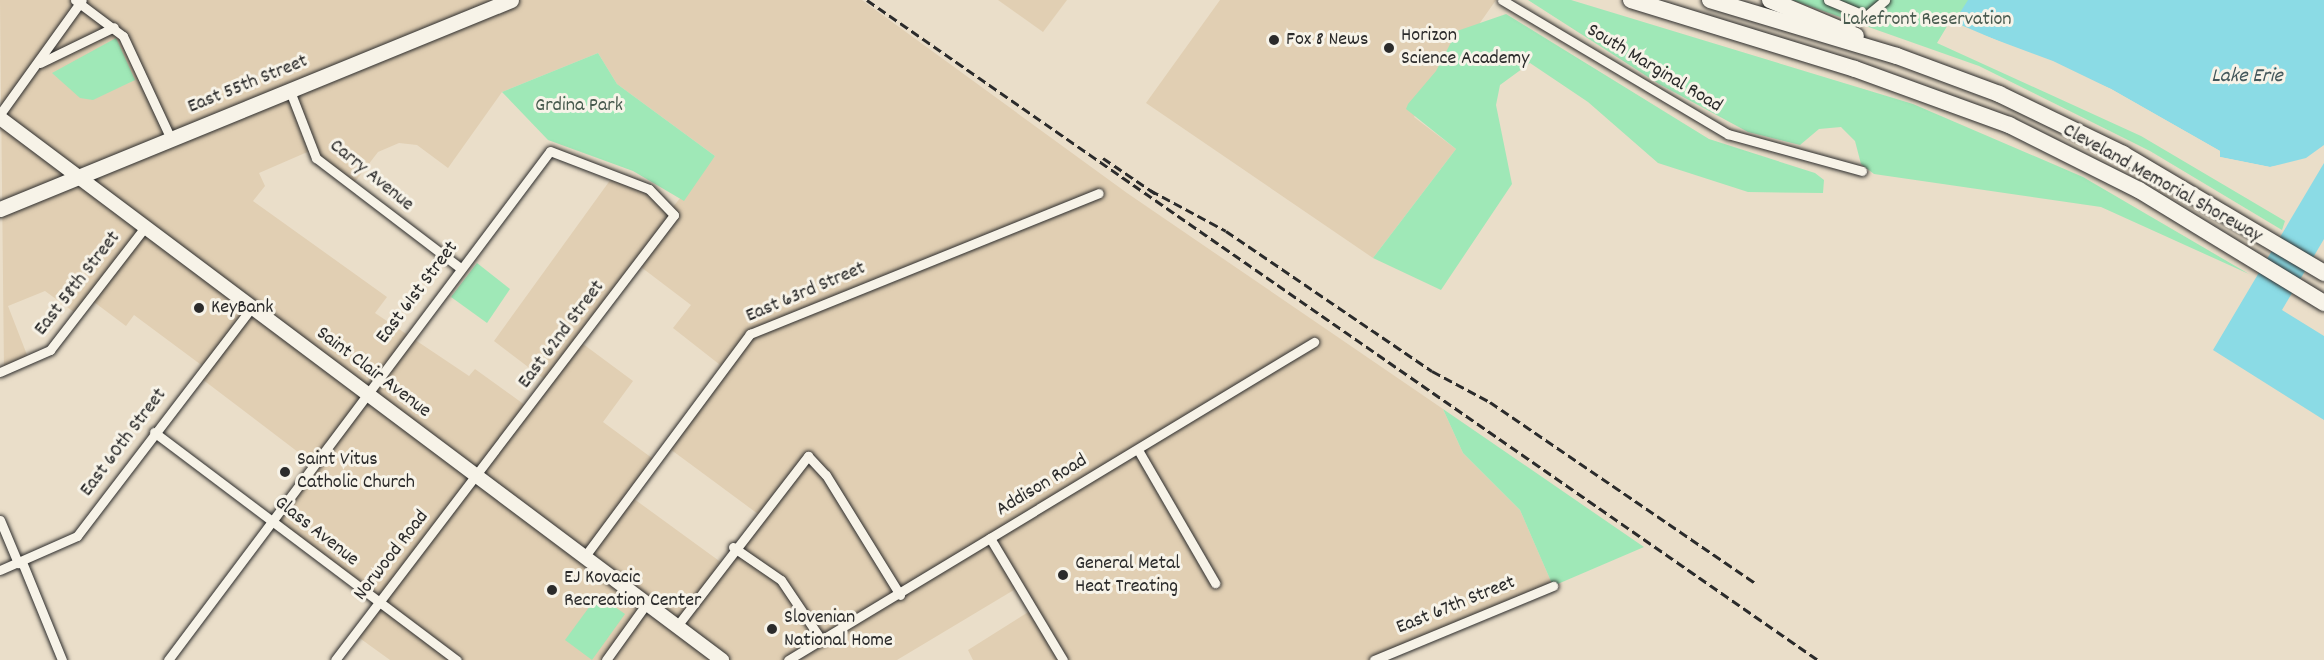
<!DOCTYPE html>
<html>
<head>
<meta charset="utf-8">
<style>
	body { margin:0 }
	#map { position:relative; width:2324px; height:660px; overflow:hidden; background:#eadec9; font-family:Dekko,sans-serif }
	div>[style] { position:absolute }
	.built>* { inset:0; background:#e1cfb3 }
	.green>* { inset:0; background:#9fe8b7 }
	.water>* { inset:0; background:#8bdbe5 }
	.pier>* { inset:0; background:#eadec9 }
	.roads { filter:drop-shadow(0 0 2px #2b2b2b) drop-shadow(0 0 2px #2b2b2b) }
	.street>* { height:9px; margin:-4.5px; padding:0 4.5px; transform-origin:4.5px; border-radius:4.5px; background:#f7f3e8 }
	.secondary>* { height:14px; margin:-7px; padding:0 7px; transform-origin:7px; border-radius:7px; background:#f7f3e8 }
	.primary>* { height:15px; margin:-7.5px; padding:0 7.5px; transform-origin:7.5px; border-radius:7.5px; background:#f7f3e8 }
	.highway>* { height:16px; margin:-8px; padding:0 8px; transform-origin:8px; border-radius:8px; background:#f7f3e8 }
	.rail>* { height:3px; margin-top:-1.5px; transform-origin:0; background:repeating-linear-gradient(90deg,#2b2b2b 0 9px,transparent 0 13.5px) }
	.dots>* { width:16px; height:16px; translate:-50% -50%; box-sizing:border-box; border:3px solid #f7f3e8; border-radius:50% }
	span { translate:-50% -50%; white-space:nowrap; text-align:center; line-height:1.15; -webkit-text-stroke:6px #f7f3e8; paint-order:stroke }
	.park-label { font-size:20px; color:#485a4e }
	.poi-label { font-size:20px; color:#2b2b2b }
	.left { translate:0 -50%; text-align:left }
	.street-label { font-size:20px; color:#2b2b2b }
	.water-label { font-size:21px; color:#43575a; font-style:italic }
</style>
</head>
<body>
<div id="map">
	<div class="built">
		<i style="clip-path:polygon(evenodd,0 0,862px 0,1127px 193px,1443px 409px,1463px 453px,1520px 510px,1553px 586px,1374px 660px,973px 660px,968px 650px,1033px 609px,1019px 587px,897px 660px,390px 660px,354px 634px,378px 603px,273px 521px,315px 465px,198px 376px,204px 367px,134px 315px,126px 326px,90px 299px,78px 315px,45px 291px,8px 306px,29px 360px,4px 370px,0 0,598px 53px,617px 84px,715px 156px,672px 208px,616px 172px,494px 341px,548px 382px,529px 408px,475px 369px,469px 376px,375px 313px,387px 297px,253px 201px,265px 186px,259px 173px,312px 150px,351px 187px,378px 152px,399px 143px,417px 145px,448px 168px,502px 92px,598px 53px,0 0,637px 264px,691px 305px,673px 328px,724px 368px,666px 446px,758px 514px,722px 563px,630px 496px,656px 461px,603px 422px,633px 381px,579px 341px,637px 264px)"></i>
		<i style="clip-path:polygon(998px 0,1067px 0,1043px 32px)"></i>
		<i style="clip-path:polygon(1220px 0,1496px 0,1414px 117px,1456px 149px,1373px 258px,1146px 103px)"></i>
	</div>
	<div class="green">
		<i style="clip-path:polygon(1528px 0,1571px 0,1913px 104px,2083px 177px,2249px 274px,2101px 207px,1874px 174px,1861px 164px,1855px 141px,1841px 127px,1819px 129px,1800px 145px,1748px 132px,1659px 84px)"></i>
		<i style="clip-path:polygon(1792px 0,1989px 0,1949px 23px,1937px 43px,2141px 136px,2285px 221px,2282px 230px,2150px 151px,1979px 66px)"></i>
		<i style="clip-path:polygon(1506px 14px,1709px 139px,1815px 173px,1824px 180px,1823px 193px,1748px 192px,1658px 163px,1588px 102px,1530px 63px,1500px 85px,1496px 105px,1512px 184px,1441px 290px,1373px 258px,1456px 149px,1406px 109px,1408px 104px,1436px 71px,1457px 31px)"></i>
		<i style="clip-path:polygon(116px 38px,135px 80px,93px 100px,80px 98px,52px 73px)"></i>
		<i style="clip-path:polygon(598px 53px,617px 84px,715px 156px,684px 201px,633px 171px,548px 140px,502px 92px)"></i>
		<i style="clip-path:polygon(477px 263px,510px 289px,487px 323px,451px 297px)"></i>
		<i style="clip-path:polygon(1443px 409px,1644px 547px,1553px 586px,1520px 510px,1463px 453px)"></i>
		<i style="clip-path:polygon(598px 595px,625px 614px,592px 660px,565px 640px)"></i>
	</div>
	<div class="water">
		<i style="clip-path:polygon(1968px 0,2324px 0,2324px 145px,2306px 158px,2270px 167px,2220px 157px,2220px 151px,2111px 89px,1954px 22px)"></i>
		<i style="clip-path:polygon(2324px 163px,2324px 239px,2282px 310px,2324px 336px,2324px 420px,2213px 350px)"></i>
	</div>
	<div class="pier">
		<i style="clip-path:polygon(1951px 23px,2053px 61px,2111px 89px,2220px 151px,2220px 157px,2270px 167px,2309px 160px,2270px 170px,2219px 160px,2217px 153px,2110px 92px)"></i>
	</div>
	<div class="roads">
		<div class="street">
			<i style="left:75px;top:0;width:60px;rotate:36.9deg"></i>
			<i style="left:123px;top:36px;width:114px;rotate:65deg"></i>
			<i style="left:1502px;top:0;width:263px;rotate:30.7deg"></i>
			<i style="left:1728px;top:134px;width:139px;rotate:15.4deg"></i>
			<i style="left:1828px;top:0;width:41px;rotate:22.8deg"></i>
			<i style="left:1866px;top:16px;width:25px;rotate:-40deg"></i>
			<i style="left:40px;top:63px;width:82px;rotate:-25.9deg"></i>
			<i style="left:290px;top:91px;width:72px;rotate:68.8deg"></i>
			<i style="left:316px;top:158px;width:180px;rotate:37.3deg"></i>
			<i style="left:0;top:114px;width:140px;rotate:-54.3deg"></i>
			<i style="left:0;top:372px;width:55px;rotate:-23.7deg"></i>
			<i style="left:50px;top:350px;width:157px;rotate:-52.3deg"></i>
			<i style="left:154px;top:432px;width:379px;rotate:37deg"></i>
			<i style="left:1138px;top:450px;width:154px;rotate:59.9deg"></i>
			<i style="left:0;top:520px;width:47px;rotate:67.3deg"></i>
			<i style="left:990px;top:538px;width:142px;rotate:59.1deg"></i>
			<i style="left:733px;top:547px;width:58px;rotate:34.5deg"></i>
			<i style="left:781px;top:580px;width:73px;rotate:56.1deg"></i>
			<i style="left:585px;top:556px;width:277px;rotate:-53.4deg"></i>
			<i style="left:750px;top:334px;width:376px;rotate:-22deg"></i>
			<i style="left:22px;top:562px;width:106px;rotate:67.8deg"></i>
			<i style="left:0;top:570px;width:84px;rotate:-23.8deg"></i>
			<i style="left:77px;top:536px;width:290px;rotate:-52.6deg"></i>
			<i style="left:677px;top:626px;width:215px;rotate:-52.4deg"></i>
			<i style="left:808px;top:456px;width:26px;rotate:47deg"></i>
			<i style="left:826px;top:475px;width:141px;rotate:58.3deg"></i>
			<i style="left:168px;top:660px;width:636px;rotate:-53.11deg"></i>
			<i style="left:550px;top:151px;width:106px;rotate:21deg"></i>
			<i style="left:649px;top:189px;width:36px;rotate:46deg"></i>
			<i style="left:674px;top:215px;width:559px;rotate:127.3deg"></i>
			<i style="left:606px;top:660px;width:70px;rotate:-54.3deg"></i>
			<i style="left:788px;top:660px;width:615px;rotate:-31.16deg"></i>
			<i style="left:1374px;top:660px;width:194px;rotate:-22.5deg"></i>
		</div>
		<div class="secondary">
			<i style="left:0;top:118px;width:903px;rotate:36.9deg"></i>
		</div>
		<div class="primary">
			<i style="left:0;top:209px;width:552px;rotate:-22.24deg"></i>
		</div>
		<div class="highway">
			<i style="left:1631px;top:0;width:234px;rotate:17.1deg"></i>
			<i style="left:1855px;top:69px;width:164px;rotate:20deg"></i>
			<i style="left:2009px;top:125px;width:145px;rotate:26.6deg"></i>
			<i style="left:2139px;top:190px;width:217px;rotate:31.4deg"></i>
			<i style="left:1710px;top:0;width:195px;rotate:16.7deg"></i>
			<i style="left:1897px;top:56px;width:109px;rotate:20.4deg"></i>
			<i style="left:1999px;top:94px;width:138px;rotate:25.8deg"></i>
			<i style="left:2123px;top:154px;width:234px;rotate:30.6deg"></i>
			<i style="left:1770px;top:0;width:93px;rotate:22.7deg"></i>
		</div>
	</div>
	<div class="rail">
		<i style="left:867px;top:0;width:1158px;rotate:34.76deg"></i>
		<i style="left:1103px;top:158px;width:64px;rotate:34.2deg"></i>
		<i style="left:1150px;top:190px;width:86px;rotate:28.3deg"></i>
		<i style="left:1226px;top:231px;width:249px;rotate:34.2deg"></i>
		<i style="left:1432px;top:371px;width:66px;rotate:28.1deg"></i>
		<i style="left:1490px;top:402px;width:321px;rotate:34.3deg"></i>
	</div>
	<div class="dots">
		<i style="left:1274px;top:40px;background:#2b2b2b"></i>
		<i style="left:1389px;top:48px;background:#2b2b2b"></i>
		<i style="left:199px;top:308px;background:#2b2b2b"></i>
		<i style="left:285px;top:472px;background:#2b2b2b"></i>
		<i style="left:1063px;top:575px;background:#2b2b2b"></i>
		<i style="left:552px;top:590px;background:#2b2b2b"></i>
		<i style="left:772px;top:629px;background:#2b2b2b"></i>
	</div>
	<div class="park-label">
		<span style="left:1927px;top:20px">Lakefront Reservation</span>
		<span style="left:579px;top:106px">Grdina Park</span>
	</div>
	<div class="poi-label">
		<span class="left" style="left:1401px;top:48px">Horizon<br>Science Academy</span>
		<span class="left" style="left:1286px;top:40px">Fox 8 News</span>
		<span class="left" style="left:211px;top:308px">KeyBank</span>
		<span class="left" style="left:297px;top:472px">Saint Vitus<br>Catholic Church</span>
		<span class="left" style="left:1075px;top:576px">General Metal<br>Heat Treating</span>
		<span class="left" style="left:564px;top:590px">EJ Kovacic<br>Recreation Center</span>
		<span class="left" style="left:784px;top:630px">Slovenian<br>National Home</span>
	</div>
	<div class="street-label">
		<span style="left:1654px;top:69px;rotate:31deg">South Marginal Road</span>
		<span style="left:248px;top:85px;rotate:-22deg">East 55th Street</span>
		<span style="left:371px;top:176px;rotate:39deg">Carry Avenue</span>
		<span style="left:2162px;top:184px;rotate:29deg">Cleveland Memorial Shoreway</span>
		<span style="left:78px;top:284px;rotate:-52deg">East 58th Street</span>
		<span style="left:418px;top:293px;rotate:-53deg">East 61st Street</span>
		<span style="left:806px;top:293px;rotate:-23deg">East 63rd Street</span>
		<span style="left:562px;top:335px;rotate:-53deg">East 62nd Street</span>
		<span style="left:373px;top:373px;rotate:37deg">Saint Clair Avenue</span>
		<span style="left:124px;top:443px;rotate:-53deg">East 60th Street</span>
		<span style="left:1042px;top:486px;rotate:-31deg">Addison Road</span>
		<span style="left:316px;top:532px;rotate:38deg">Glass Avenue</span>
		<span style="left:392px;top:556px;rotate:-52deg">Norwood Road</span>
		<span style="left:1456px;top:606px;rotate:-22deg">East 67th Street</span>
	</div>
	<div class="water-label">
		<span style="left:2247px;top:77px">Lake Erie</span>
	</div>
</div>
</body>
</html>
